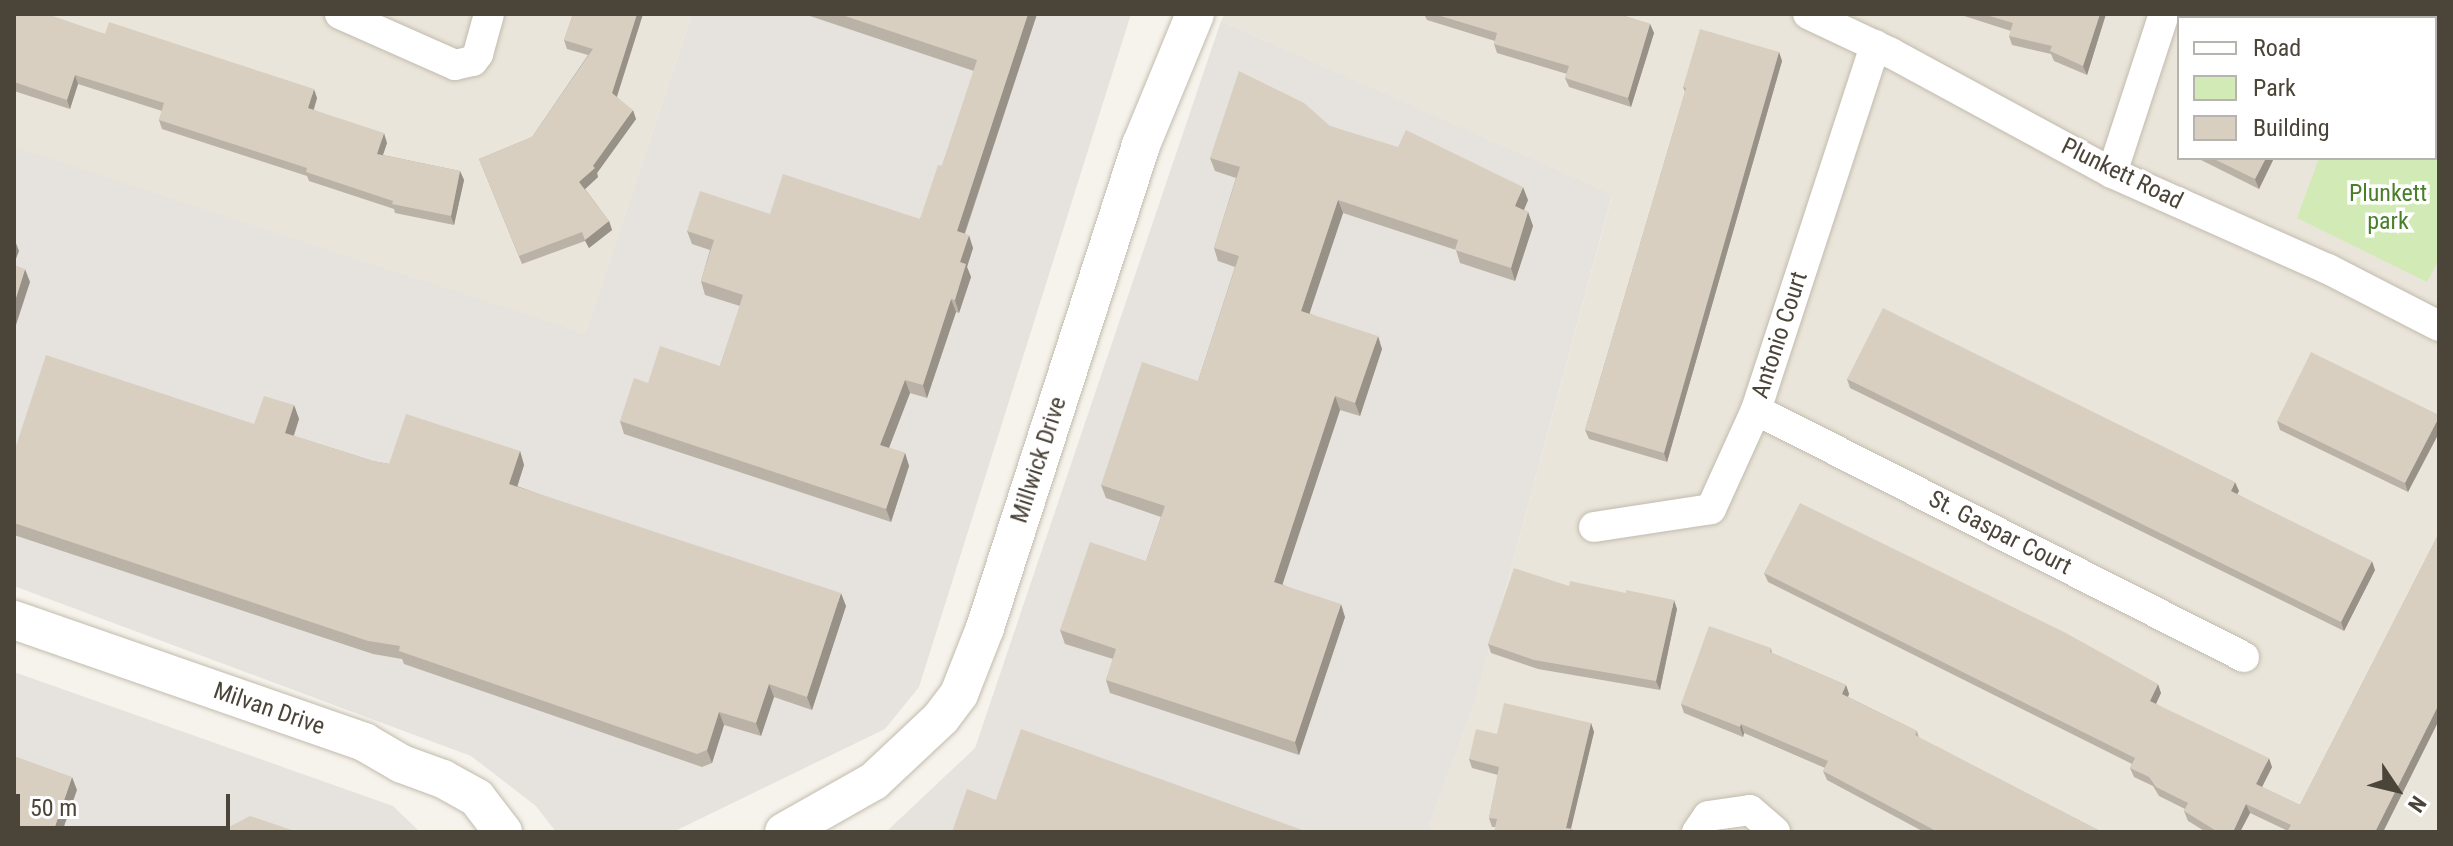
<!DOCTYPE html>
<html>
<head>
<meta charset="utf-8">
<style>
	body { margin:0 }
	#map { position:relative; width:2453px; height:846px; overflow:hidden; background:#f6f3ec; font-family:"Roboto Condensed",sans-serif }
	div>[style] { position:absolute }
	.residential>* { inset:0; background:#eae5da }
	.industrial>* { inset:0; background:#e6e2dd }
	.green>* { inset:0; background:#d2eab5 }
	.roads { filter:drop-shadow(0 0 2px #c2bbae) drop-shadow(0 0 2px #c2bbae) }
	.minor>* { height:30px; margin:-15px; padding:0 15px; transform-origin:15px; border-radius:15px; background:#fff }
	.tertiary>* { height:38px; margin:-19px; padding:0 19px; transform-origin:19px; border-radius:19px; background:#fff }
	.wall>* { inset:0; background:#bab2a6 }
	.shaded-wall>* { inset:0; background:#979187 }
	.building>* { inset:0; background:#d8cfc1 }
	span { translate:-50% -50%; white-space:nowrap; text-align:center; line-height:1.15; -webkit-text-stroke:7px #fff; paint-order:stroke }
	.street-label { font-size:24px; color:#4b4439 }
	.park-label { font-size:24px; color:#4a7f2a }
	.frame { position:absolute; inset:0; border:16px solid #4b4439; pointer-events:none }
	.legend { position:absolute; left:2177px; top:16px; width:260px; height:144px; box-sizing:border-box; background:#fff; border:2px solid #b7b4b0; margin:0; padding:10px 14px; list-style:none; font-size:24px; color:#4b4439 }
	.legend li { display:flex; align-items:center; gap:16px; height:40px }
	.legend b { width:40px; border:2px solid #b7b4b0 }
	.north { position:absolute; left:2357px; top:750px; width:80px; height:80px; -webkit-text-stroke:6px #fff; paint-order:stroke; rotate:125deg; font-size:22px; font-weight:700; line-height:32px; text-align:center; color:#4b4439 }
	.north::after { content:''; display:block; margin:auto; width:28px; height:36px; background:#4b4439; clip-path:polygon(50% 0,100% 100%,50% 72%,0 100%) }
	.scale { position:absolute; left:16px; top:794px; width:214px; height:36px; box-sizing:border-box; border:4px solid #4b4439; border-top:0; padding-left:10px; font-size:24px; line-height:28px; white-space:nowrap; color:#4b4439; -webkit-text-stroke:6px #fff; paint-order:stroke }
</style>
</head>
<body>
<div id="map">
	<div class="residential">
		<i style="clip-path:polygon(14px 14px,692px 14px,585px 334px,14px 158px)"></i>
		<i style="clip-path:polygon(evenodd,1225px 14px,2439px 14px,2439px 832px,1439px 832px,1429px 826px,1475px 702px,1612px 196px,1221px 21px,1225px 14px,2179px 18px,2435px 18px,2435px 158px,2179px 158px,2179px 18px)"></i>
	</div>
	<div class="industrial">
		<i style="clip-path:polygon(692px 14px,1131px 14px,919px 687px,885px 729px,673px 832px,556px 832px,536px 806px,471px 756px,14px 586px,14px 147px,585px 334px)"></i>
		<i style="clip-path:polygon(1221px 21px,1612px 195px,1475px 702px,1429px 826px,1439px 832px,886px 832px,975px 748px)"></i>
		<i style="clip-path:polygon(14px 672px,393px 806px,420px 832px,14px 832px)"></i>
	</div>
	<div class="green">
		<i style="clip-path:polygon(2369px 14px,2439px 14px,2439px 259px,2427px 282px,2297px 218px,2319px 158px,2435px 158px,2435px 18px,2368px 18px)"></i>
	</div>
	<div class="roads">
		<div class="minor">
			<i style="left:340px;top:14px;width:126px;rotate:23.9deg"></i>
			<i style="left:455px;top:65px;width:18px;rotate:-13deg"></i>
			<i style="left:473px;top:61px;width:9px;rotate:-54deg"></i>
			<i style="left:478px;top:54px;width:41px;rotate:-74.6deg"></i>
			<i style="left:1808px;top:14px;width:92px;rotate:25.2deg"></i>
			<i style="left:1891px;top:53px;width:251px;rotate:28.5deg"></i>
			<i style="left:2112px;top:173px;width:236px;rotate:24deg"></i>
			<i style="left:2328px;top:269px;width:125px;rotate:27.2deg"></i>
			<i style="left:2112px;top:173px;width:167px;rotate:-71.9deg"></i>
			<i style="left:1756px;top:410px;width:547px;rotate:26.85deg"></i>
			<i style="left:1594px;top:527px;width:118px;rotate:-8.7deg"></i>
			<i style="left:1711px;top:509px;width:109px;rotate:-65.6deg"></i>
			<i style="left:1756px;top:410px;width:384px;rotate:-71.9deg"></i>
			<i style="left:1697px;top:832px;width:19px;rotate:-55deg"></i>
			<i style="left:1708px;top:816px;width:42px;rotate:-8.1deg"></i>
			<i style="left:1750px;top:810px;width:33px;rotate:41deg"></i>
		</div>
		<div class="tertiary">
			<i style="left:14px;top:620px;width:371px;rotate:19.2deg"></i>
			<i style="left:364px;top:742px;width:44px;rotate:30.1deg"></i>
			<i style="left:402px;top:764px;width:44px;rotate:20.1deg"></i>
			<i style="left:443px;top:779px;width:39px;rotate:29deg"></i>
			<i style="left:477px;top:798px;width:43px;rotate:52.6deg"></i>
			<i style="left:784px;top:832px;width:103px;rotate:-29.5deg"></i>
			<i style="left:874px;top:781px;width:92px;rotate:-43.2deg"></i>
			<i style="left:941px;top:718px;width:30px;rotate:-53deg"></i>
			<i style="left:959px;top:694px;width:71px;rotate:-68.5deg"></i>
			<i style="left:985px;top:628px;width:508px;rotate:-72.1deg"></i>
			<i style="left:1141px;top:145px;width:142px;rotate:-67.6deg"></i>
		</div>
	</div>
	<div class="wall">
		<i style="clip-path:polygon(14px 14px,105px 34px,317px 98px,314px 110px,387px 143px,383px 155px,460px 171px,464px 180px,454px 225px,395px 213px,394px 209px,309px 181px,307px 176px,162px 129px,159px 120px,162px 111px,78px 84px,70px 109px,14px 91px)"></i>
		<i style="clip-path:polygon(573px 14px,643px 14px,617px 97px,636px 119px,597px 173px,598px 177px,585px 189px,609px 221px,612px 230px,589px 248px,585px 241px,522px 264px,479px 159px,532px 137px,588px 55px,567px 49px,564px 40px)"></i>
		<i style="clip-path:polygon(804px 14px,1037px 14px,965px 234px,973px 248px,967px 267px,971px 277px,959px 313px,956px 312px,927px 398px,910px 393px,889px 448px,905px 453px,909px 466px,891px 522px,624px 434px,620px 421px,648px 383px,720px 366px,740px 306px,705px 295px,701px 281px,710px 250px,692px 244px,687px 231px,770px 214px,920px 219px,942px 166px,974px 71px)"></i>
		<i style="clip-path:polygon(1424px 14px,1618px 14px,1650px 24px,1654px 33px,1631px 107px,1569px 87px,1565px 78px,1567px 74px,1497px 53px,1494px 44px,1495px 41px,1427px 20px)"></i>
		<i style="clip-path:polygon(1958px 14px,2106px 14px,2087px 75px,2054px 61px,2051px 54px,2012px 45px,2009px 36px,2011px 31px)"></i>
		<i style="clip-path:polygon(1779px 52px,1782px 61px,1667px 462px,1589px 439px,1585px 430px,1685px 92px,1683px 87px)"></i>
		<i style="clip-path:polygon(1330px 126px,1528px 200px,1524px 210px,1528px 212px,1533px 226px,1515px 281px,1460px 263px,1456px 250px,1343px 213px,1309px 313px,1382px 349px,1360px 416px,1340px 410px,1282px 584px,1345px 617px,1299px 755px,1110px 693px,1106px 680px,1113px 659px,1065px 644px,1060px 630px,1146px 561px,1161px 517px,1106px 498px,1101px 485px,1198px 381px,1235px 267px,1218px 261px,1214px 248px,1236px 178px,1215px 171px,1210px 158px)"></i>
		<i style="clip-path:polygon(2197px 158px,2274px 158px,2259px 189px)"></i>
		<i style="clip-path:polygon(1847px 379px,2239px 491px,2237px 494px,2375px 570px,2344px 631px,1850px 388px)"></i>
		<i style="clip-path:polygon(294px 405px,299px 419px,294px 436px,373px 461px,389px 464px,520px 451px,524px 465px,517px 486px,846px 606px,812px 710px,774px 697px,761px 736px,724px 725px,712px 763px,702px 767px,404px 664px,402px 659px,373px 654px,14px 535px,14px 452px,254px 424px)"></i>
		<i style="clip-path:polygon(2439px 415px,2408px 492px,2280px 430px,2277px 421px)"></i>
		<i style="clip-path:polygon(2439px 533px,2439px 720px,2383px 832px,2288px 831px,2250px 813px,2240px 832px,2206px 832px,2188px 821px,2184px 811px,2185px 809px,2159px 796px,2153px 786px,2134px 777px,2130px 768px,2132px 764px,1768px 582px,1764px 573px,2161px 693px,2156px 704px,2272px 767px,2262px 787px,2300px 805px)"></i>
		<i style="clip-path:polygon(1569px 586px,1677px 609px,1660px 690px,1538px 669px,1491px 653px,1488px 644px)"></i>
		<i style="clip-path:polygon(1771px 648px,1772px 653px,1846px 685px,1849px 694px,1848px 697px,1917px 731px,1919px 738px,2102px 832px,1924px 832px,1827px 780px,1823px 771px,1825px 768px,1744px 733px,1743px 737px,1684px 713px,1681px 704px)"></i>
		<i style="clip-path:polygon(1591px 723px,1594px 732px,1571px 829px,1492px 827px,1489px 818px,1498px 775px,1472px 768px,1469px 759px,1497px 734px)"></i>
	</div>
	<div class="shaded-wall">
		<i style="clip-path:polygon(637px 14px,643px 14px,615px 102px,612px 93px)"></i>
		<i style="clip-path:polygon(1028px 14px,1037px 14px,961px 244px,957px 231px)"></i>
		<i style="clip-path:polygon(2100px 14px,2106px 14px,2087px 75px,2083px 66px)"></i>
		<i style="clip-path:polygon(2312px 14px,2318px 14px,2317px 18px,2311px 18px)"></i>
		<i style="clip-path:polygon(1650px 24px,1654px 33px,1631px 107px,1628px 98px)"></i>
		<i style="clip-path:polygon(1779px 52px,1782px 61px,1667px 462px,1664px 453px)"></i>
		<i style="clip-path:polygon(75px 75px,78px 84px,70px 109px,67px 100px)"></i>
		<i style="clip-path:polygon(314px 89px,317px 98px,311px 117px,308px 108px)"></i>
		<i style="clip-path:polygon(633px 110px,636px 119px,597px 173px,598px 177px,583px 191px,579px 182px)"></i>
		<i style="clip-path:polygon(384px 133px,387px 143px,380px 163px,377px 154px)"></i>
		<i style="clip-path:polygon(2266px 158px,2274px 158px,2259px 189px,2255px 179px)"></i>
		<i style="clip-path:polygon(460px 171px,464px 180px,454px 225px,451px 216px)"></i>
		<i style="clip-path:polygon(1523px 187px,1528px 200px,1520px 219px,1515px 206px)"></i>
		<i style="clip-path:polygon(1338px 200px,1343px 213px,1306px 324px,1301px 311px)"></i>
		<i style="clip-path:polygon(1528px 212px,1533px 226px,1515px 281px,1511px 268px)"></i>
		<i style="clip-path:polygon(609px 221px,612px 230px,589px 248px,585px 240px)"></i>
		<i style="clip-path:polygon(969px 235px,973px 248px,967px 267px,971px 277px,959px 313px,955px 300px,960px 262px)"></i>
		<i style="clip-path:polygon(14px 238px,19px 251px,14px 264px)"></i>
		<i style="clip-path:polygon(25px 269px,30px 282px,14px 331px,14px 304px)"></i>
		<i style="clip-path:polygon(951px 299px,956px 312px,927px 398px,923px 385px)"></i>
		<i style="clip-path:polygon(1378px 336px,1382px 349px,1360px 416px,1355px 403px)"></i>
		<i style="clip-path:polygon(905px 380px,910px 393px,885px 458px,880px 445px)"></i>
		<i style="clip-path:polygon(1335px 396px,1340px 410px,1279px 595px,1274px 582px)"></i>
		<i style="clip-path:polygon(294px 405px,299px 419px,290px 446px,285px 433px)"></i>
		<i style="clip-path:polygon(2439px 417px,2439px 433px,2408px 492px,2405px 483px)"></i>
		<i style="clip-path:polygon(520px 451px,524px 465px,514px 497px,509px 484px)"></i>
		<i style="clip-path:polygon(905px 453px,909px 466px,891px 522px,886px 509px)"></i>
		<i style="clip-path:polygon(2235px 482px,2239px 491px,2234px 500px,2231px 491px)"></i>
		<i style="clip-path:polygon(2372px 561px,2375px 570px,2344px 631px,2341px 622px)"></i>
		<i style="clip-path:polygon(841px 593px,846px 606px,812px 710px,807px 697px)"></i>
		<i style="clip-path:polygon(1674px 600px,1677px 609px,1660px 690px,1656px 681px)"></i>
		<i style="clip-path:polygon(1341px 604px,1345px 617px,1299px 755px,1295px 742px)"></i>
		<i style="clip-path:polygon(769px 684px,774px 697px,761px 736px,756px 723px)"></i>
		<i style="clip-path:polygon(2158px 684px,2161px 693px,2153px 710px,2150px 701px)"></i>
		<i style="clip-path:polygon(1846px 685px,1849px 694px,1845px 703px,1842px 694px)"></i>
		<i style="clip-path:polygon(2439px 704px,2439px 720px,2383px 832px,2375px 832px)"></i>
		<i style="clip-path:polygon(719px 712px,724px 725px,712px 763px,707px 750px)"></i>
		<i style="clip-path:polygon(1591px 723px,1594px 732px,1570px 832px,1566px 828px)"></i>
		<i style="clip-path:polygon(1741px 724px,1744px 733px,1743px 737px,1740px 727px)"></i>
		<i style="clip-path:polygon(2269px 758px,2272px 767px,2259px 793px,2256px 784px)"></i>
		<i style="clip-path:polygon(72px 777px,77px 790px,62px 832px,53px 832px)"></i>
		<i style="clip-path:polygon(2246px 804px,2250px 813px,2240px 832px,2233px 832px)"></i>
	</div>
	<div class="building">
		<i style="clip-path:polygon(14px 14px,47px 14px,105px 34px,109px 22px,314px 89px,308px 108px,384px 133px,377px 154px,460px 171px,451px 216px,392px 204px,393px 201px,306px 172px,307px 168px,159px 120px,164px 103px,75px 75px,67px 100px,14px 82px)"></i>
		<i style="clip-path:polygon(573px 14px,637px 14px,612px 93px,633px 110px,593px 166px,595px 168px,579px 182px,609px 221px,585px 240px,582px 232px,519px 256px,479px 159px,532px 137px,593px 49px,564px 40px)"></i>
		<i style="clip-path:polygon(839px 14px,1028px 14px,957px 231px,969px 235px,960px 262px,966px 264px,955px 300px,951px 299px,923px 385px,905px 380px,880px 445px,905px 453px,886px 509px,620px 421px,634px 378px,648px 383px,660px 346px,720px 366px,743px 295px,701px 281px,714px 240px,687px 231px,700px 191px,770px 214px,783px 174px,920px 219px,938px 165px,942px 166px,977px 60px)"></i>
		<i style="clip-path:polygon(1434px 14px,1618px 14px,1650px 24px,1628px 98px,1565px 78px,1569px 66px,1494px 44px,1497px 33px)"></i>
		<i style="clip-path:polygon(1983px 14px,2100px 14px,2083px 66px,2050px 51px,2052px 46px,2009px 36px,2013px 23px)"></i>
		<i style="clip-path:polygon(2227px 14px,2312px 14px,2311px 18px,2226px 18px)"></i>
		<i style="clip-path:polygon(1700px 29px,1779px 52px,1664px 453px,1585px 430px,1686px 88px,1683px 87px)"></i>
		<i style="clip-path:polygon(1239px 71px,1304px 103px,1330px 126px,1398px 147px,1406px 130px,1523px 187px,1515px 206px,1528px 212px,1511px 268px,1455px 250px,1458px 240px,1338px 200px,1301px 311px,1378px 336px,1355px 403px,1335px 396px,1274px 582px,1341px 604px,1295px 742px,1106px 680px,1116px 649px,1060px 630px,1090px 542px,1146px 561px,1165px 506px,1101px 485px,1142px 362px,1198px 381px,1239px 256px,1214px 248px,1240px 167px,1210px 158px)"></i>
		<i style="clip-path:polygon(2212px 158px,2266px 158px,2255px 179px)"></i>
		<i style="clip-path:polygon(14px 265px,25px 269px,14px 304px)"></i>
		<i style="clip-path:polygon(1883px 308px,2235px 482px,2231px 491px,2372px 561px,2341px 622px,1847px 379px)"></i>
		<i style="clip-path:polygon(2311px 352px,2439px 415px,2439px 417px,2405px 483px,2277px 421px)"></i>
		<i style="clip-path:polygon(46px 355px,254px 424px,264px 396px,294px 405px,285px 433px,373px 461px,389px 464px,406px 414px,520px 451px,509px 484px,841px 593px,807px 697px,769px 684px,756px 723px,719px 712px,707px 750px,697px 754px,399px 651px,400px 646px,368px 641px,14px 523px,14px 452px)"></i>
		<i style="clip-path:polygon(1800px 503px,2064px 632px,2158px 684px,2150px 701px,2269px 758px,2256px 784px,2300px 805px,2439px 533px,2439px 704px,2375px 832px,2287px 832px,2291px 825px,2246px 804px,2233px 832px,2218px 832px,2184px 811px,2188px 803px,2156px 787px,2149px 777px,2130px 768px,2135px 758px,1764px 573px)"></i>
		<i style="clip-path:polygon(1514px 568px,1569px 586px,1570px 581px,1626px 593px,1626px 590px,1674px 600px,1656px 681px,1534px 660px,1488px 644px)"></i>
		<i style="clip-path:polygon(1709px 626px,1771px 648px,1770px 652px,1846px 685px,1842px 694px,1917px 731px,1915px 735px,2102px 832px,1938px 832px,1823px 771px,1828px 761px,1741px 724px,1740px 727px,1681px 704px)"></i>
		<i style="clip-path:polygon(1504px 703px,1591px 723px,1566px 828px,1573px 829px,1572px 832px,1494px 832px,1497px 819px,1489px 818px,1499px 767px,1469px 759px,1476px 729px,1497px 734px)"></i>
		<i style="clip-path:polygon(1021px 729px,1308px 832px,952px 832px,967px 789px,996px 800px)"></i>
		<i style="clip-path:polygon(14px 756px,72px 777px,53px 832px,14px 832px)"></i>
		<i style="clip-path:polygon(250px 816px,298px 832px,219px 832px)"></i>
	</div>
	<div class="street-label">
		<span style="left:2122px;top:174px;rotate:26deg">Plunkett Road</span>
		<span style="left:1780px;top:335px;rotate:-72deg">Antonio Court</span>
		<span style="left:1039px;top:460px;rotate:-72deg">Millwick Drive</span>
		<span style="left:2000px;top:533px;rotate:27deg">St. Gaspar Court</span>
		<span style="left:269px;top:709px;rotate:19deg">Milvan Drive</span>
	</div>
	<div class="park-label">
		<span style="left:2388px;top:208px">Plunkett<br>park</span>
	</div>
	<div class="frame"></div>
	<ul class="legend">
	<li><b style="height:10px;background:#fff"></b>Road</li>
	<li><b style="height:22px;background:#d2eab5"></b>Park</li>
	<li><b style="height:22px;background:#d8cfc1"></b>Building</li>
	</ul>
	<div class="north">N</div>
	<div class="scale">50 m</div>
</div>
</body>
</html>
